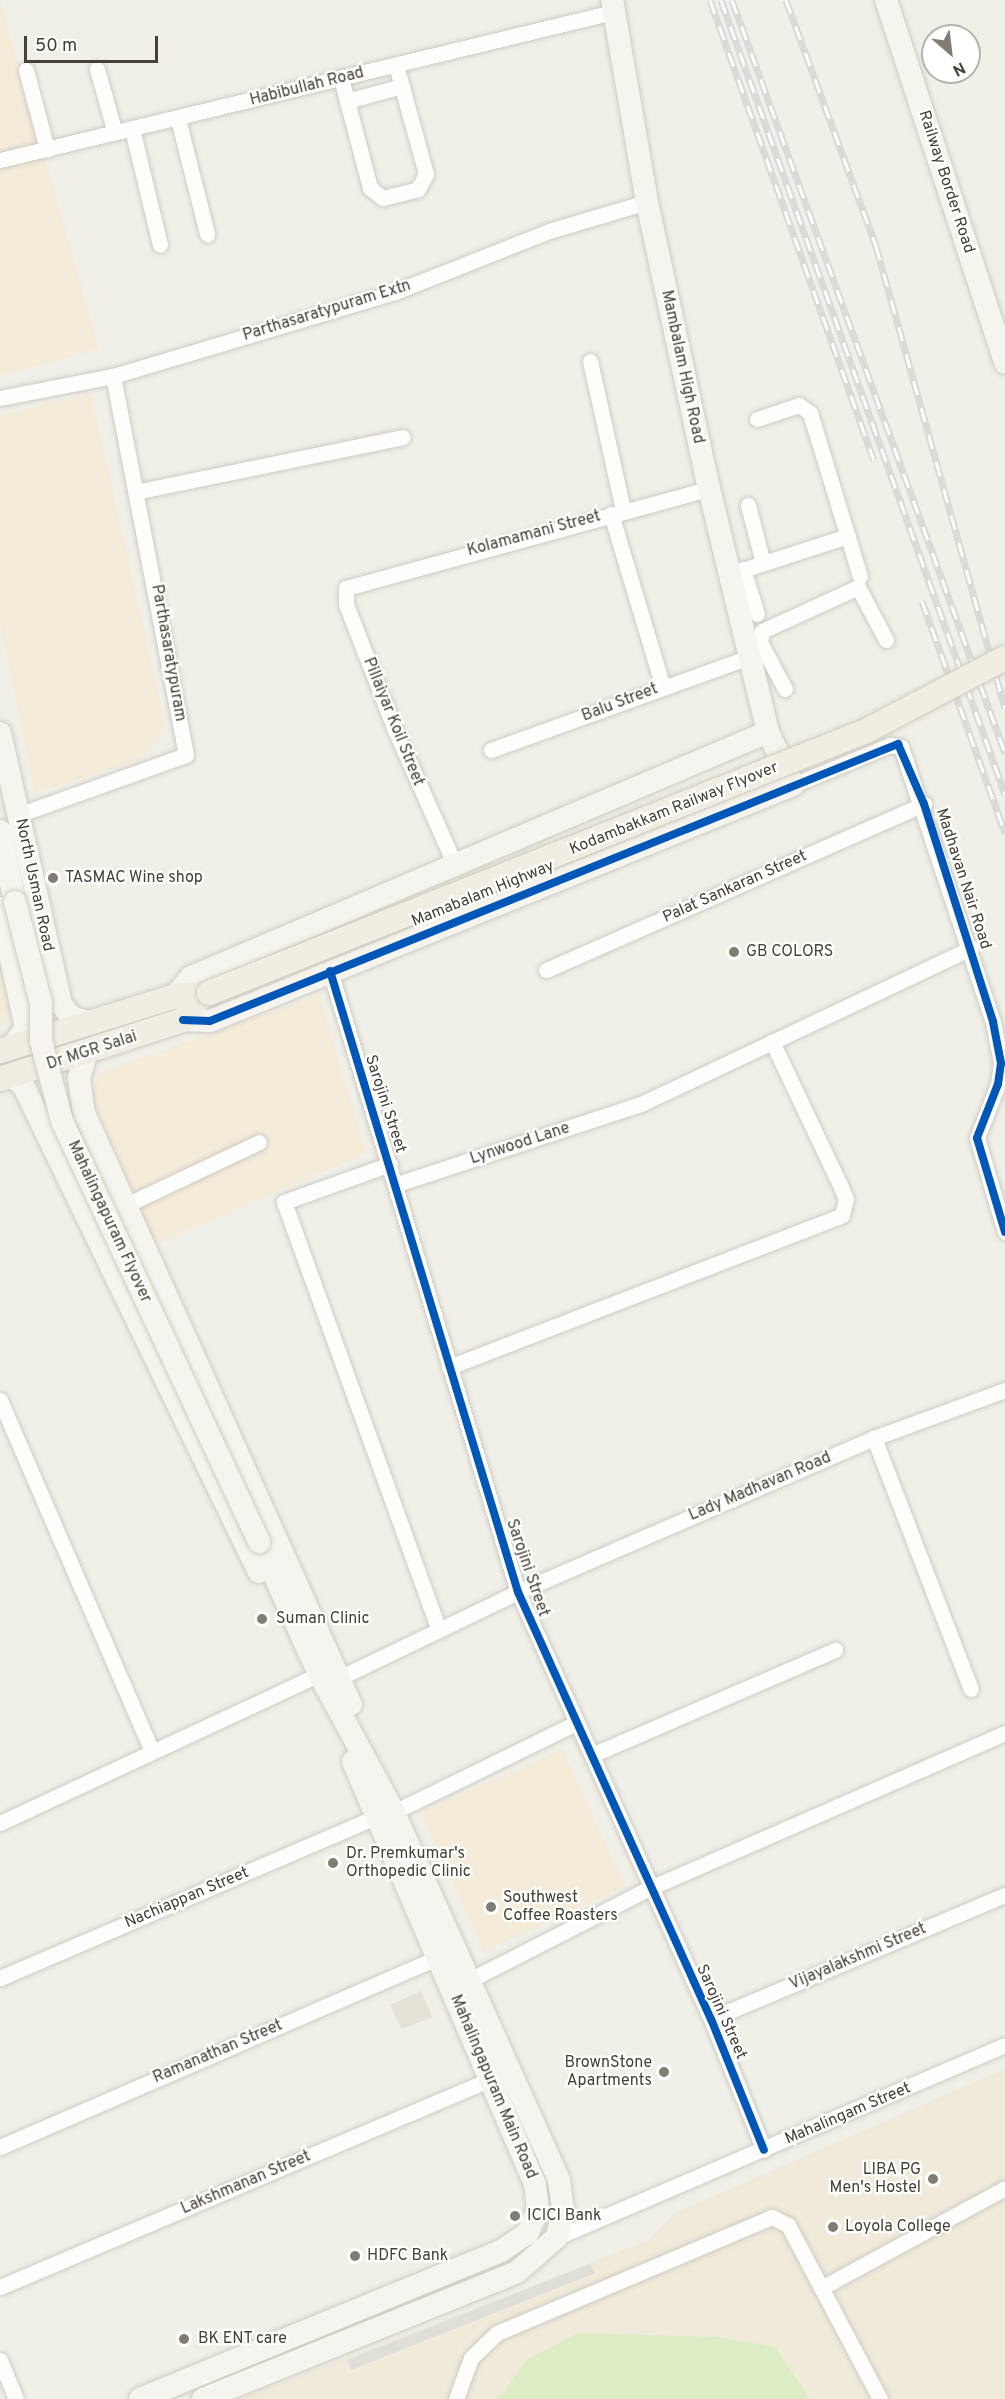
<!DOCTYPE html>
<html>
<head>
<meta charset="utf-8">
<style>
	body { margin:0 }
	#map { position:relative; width:1005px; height:2399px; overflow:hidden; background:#f0efe8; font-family:Overpass,sans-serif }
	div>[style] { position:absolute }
	.residential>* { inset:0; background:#e5e1d5 }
	.commercial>* { inset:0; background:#f4ebd9 }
	.education>* { inset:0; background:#efead9 }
	.green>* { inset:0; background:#dcedc5 }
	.parking>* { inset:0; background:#dfded8 }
	.roads { filter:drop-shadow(0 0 2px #ceccc5) drop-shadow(0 0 2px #ceccc5) }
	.street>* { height:15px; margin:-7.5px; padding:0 7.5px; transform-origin:7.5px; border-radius:7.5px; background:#fdfdfc }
	.secondary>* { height:22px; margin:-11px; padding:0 11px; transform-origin:11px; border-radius:11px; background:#f6f4ee }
	.primary>* { height:24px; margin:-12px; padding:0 12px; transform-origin:12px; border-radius:12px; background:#f1ede2 }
	.rail>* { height:7px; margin-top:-3.5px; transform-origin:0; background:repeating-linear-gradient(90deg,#fff 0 14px,#d9d9d8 0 28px); box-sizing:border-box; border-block:2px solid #d9d9d8 }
	.bridges { filter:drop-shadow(0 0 2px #d0ccbe) drop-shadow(0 0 2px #d0ccbe) }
	.secondary-bridge>* { height:22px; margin:-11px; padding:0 11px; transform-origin:11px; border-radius:11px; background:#f6f4ee }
	.primary-bridge>* { height:24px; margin:-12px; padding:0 12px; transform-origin:12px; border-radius:12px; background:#f1ede2 }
	.cycleway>* { height:8px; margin:-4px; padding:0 4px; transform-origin:4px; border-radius:4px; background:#0057b8 }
	.dots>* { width:16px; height:16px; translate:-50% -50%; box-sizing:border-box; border:3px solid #fff; border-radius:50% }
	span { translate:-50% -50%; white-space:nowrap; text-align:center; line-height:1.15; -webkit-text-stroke:4.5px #fff; paint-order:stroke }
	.street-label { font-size:16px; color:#474034 }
	.poi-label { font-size:16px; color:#474034 }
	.left { translate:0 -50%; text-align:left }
	.right { translate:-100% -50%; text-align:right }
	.north { position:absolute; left:921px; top:24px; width:60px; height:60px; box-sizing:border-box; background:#fff; border:2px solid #b5b3ae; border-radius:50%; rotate:152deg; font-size:16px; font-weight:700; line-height:24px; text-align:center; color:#474034 }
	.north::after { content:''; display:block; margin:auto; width:21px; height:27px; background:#827d73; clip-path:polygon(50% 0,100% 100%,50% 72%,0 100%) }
	.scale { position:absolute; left:24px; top:36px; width:134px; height:27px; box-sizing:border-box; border:3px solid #474034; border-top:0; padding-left:8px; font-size:18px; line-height:21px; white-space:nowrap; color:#474034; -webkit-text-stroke:4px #fff; paint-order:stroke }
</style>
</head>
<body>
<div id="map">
	<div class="residential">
		<i style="clip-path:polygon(421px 1991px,432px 2017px,402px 2029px,390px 2005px)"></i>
	</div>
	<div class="commercial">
		<i style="clip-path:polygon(0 0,99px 349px,0 376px)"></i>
		<i style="clip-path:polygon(91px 394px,166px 728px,139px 760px,35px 793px,0 623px,0 415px)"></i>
		<i style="clip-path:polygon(0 964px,10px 1012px,0 1030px)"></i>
		<i style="clip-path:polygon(319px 995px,366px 1153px,155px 1245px,90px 1092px,100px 1073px)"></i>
		<i style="clip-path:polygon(562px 1749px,625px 1887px,484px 1951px,421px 1813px)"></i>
	</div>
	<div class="education">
		<i style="clip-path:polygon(1005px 2069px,1005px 2399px,241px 2399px,649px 2240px,673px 2214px)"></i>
	</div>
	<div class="green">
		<i style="clip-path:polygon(578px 2333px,718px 2337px,775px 2347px,810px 2399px,498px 2399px,527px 2360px)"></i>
	</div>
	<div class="parking">
		<i style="clip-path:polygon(590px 2264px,595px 2273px,351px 2370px,347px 2360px)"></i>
	</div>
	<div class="roads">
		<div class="street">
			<i style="left:97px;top:69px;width:66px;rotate:74.3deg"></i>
			<i style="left:26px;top:70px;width:82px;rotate:75.1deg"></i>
			<i style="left:341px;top:78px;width:114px;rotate:75.2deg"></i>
			<i style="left:370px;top:188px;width:16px;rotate:38deg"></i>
			<i style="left:383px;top:198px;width:36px;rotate:-14deg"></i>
			<i style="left:418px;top:189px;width:17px;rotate:-62deg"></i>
			<i style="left:426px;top:174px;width:113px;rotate:-105.4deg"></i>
			<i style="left:347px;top:101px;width:57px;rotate:-15.3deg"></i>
			<i style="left:178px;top:119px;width:119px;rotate:75.8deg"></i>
			<i style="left:132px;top:129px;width:119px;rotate:76.4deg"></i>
			<i style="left:0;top:160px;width:631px;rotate:-13.57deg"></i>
			<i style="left:590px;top:361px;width:153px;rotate:77.5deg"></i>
			<i style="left:0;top:398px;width:115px;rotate:-11deg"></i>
			<i style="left:113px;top:376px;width:294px;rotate:-16.6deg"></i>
			<i style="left:395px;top:292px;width:166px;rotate:-21.6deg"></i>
			<i style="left:549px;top:231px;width:102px;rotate:-16.5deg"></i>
			<i style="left:757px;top:419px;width:44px;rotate:-18.4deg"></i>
			<i style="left:799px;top:405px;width:14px;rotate:36deg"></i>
			<i style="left:810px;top:413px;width:171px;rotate:73deg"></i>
			<i style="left:140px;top:491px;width:268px;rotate:-11.6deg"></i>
			<i style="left:748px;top:505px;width:60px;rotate:75.5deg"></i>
			<i style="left:611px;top:514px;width:181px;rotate:73.3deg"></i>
			<i style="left:743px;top:569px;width:47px;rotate:72.7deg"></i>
			<i style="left:730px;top:574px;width:124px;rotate:-17.9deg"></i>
			<i style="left:785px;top:689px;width:53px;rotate:-118deg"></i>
			<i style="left:760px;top:642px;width:11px;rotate:-80deg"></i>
			<i style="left:762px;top:631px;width:106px;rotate:-24.6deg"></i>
			<i style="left:858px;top:587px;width:60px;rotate:62.2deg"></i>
			<i style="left:491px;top:750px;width:275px;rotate:-19.8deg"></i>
			<i style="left:793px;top:785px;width:105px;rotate:-22.4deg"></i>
			<i style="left:890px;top:745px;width:11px;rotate:10deg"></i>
			<i style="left:901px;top:747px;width:290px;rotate:71.5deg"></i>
			<i style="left:993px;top:1022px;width:42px;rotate:79deg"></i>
			<i style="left:1001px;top:1063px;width:21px;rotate:98deg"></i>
			<i style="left:998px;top:1084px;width:58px;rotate:111.3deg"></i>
			<i style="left:977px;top:1138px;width:98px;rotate:73.4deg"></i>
			<i style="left:18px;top:815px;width:178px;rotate:-19.7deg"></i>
			<i style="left:186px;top:755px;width:386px;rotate:-100.9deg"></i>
			<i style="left:456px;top:867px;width:150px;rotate:-114deg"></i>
			<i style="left:395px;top:730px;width:135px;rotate:-111.3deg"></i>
			<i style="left:346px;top:604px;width:16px;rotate:-90deg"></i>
			<i style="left:346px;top:588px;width:376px;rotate:-15.3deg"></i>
			<i style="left:546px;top:970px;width:413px;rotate:-23.7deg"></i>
			<i style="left:330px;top:971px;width:649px;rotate:73.16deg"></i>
			<i style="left:518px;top:1592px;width:469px;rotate:65.7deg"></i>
			<i style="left:711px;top:2019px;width:141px;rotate:68deg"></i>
			<i style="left:390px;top:1164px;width:113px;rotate:160.3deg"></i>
			<i style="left:284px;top:1202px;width:455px;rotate:70.1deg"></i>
			<i style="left:397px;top:1184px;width:259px;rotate:-18.2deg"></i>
			<i style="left:643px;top:1103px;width:363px;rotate:-25.3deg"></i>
			<i style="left:126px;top:1205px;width:147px;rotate:-25.3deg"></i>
			<i style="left:449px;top:1367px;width:421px;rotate:-21.1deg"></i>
			<i style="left:842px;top:1215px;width:16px;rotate:-76deg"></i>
			<i style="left:846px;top:1199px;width:13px;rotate:-113deg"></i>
			<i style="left:841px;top:1187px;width:161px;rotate:-115.4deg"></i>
			<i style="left:0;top:1400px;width:383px;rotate:66.6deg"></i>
			<i style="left:874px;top:1438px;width:269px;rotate:68.9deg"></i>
			<i style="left:339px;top:1678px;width:199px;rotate:-25.7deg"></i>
			<i style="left:518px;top:1592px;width:388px;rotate:-23.4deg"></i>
			<i style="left:874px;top:1438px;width:140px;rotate:-20.1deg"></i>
			<i style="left:592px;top:1755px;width:265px;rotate:-23.4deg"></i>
			<i style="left:394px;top:1812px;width:203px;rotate:-26.1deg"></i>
			<i style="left:0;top:1823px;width:352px;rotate:-25deg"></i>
			<i style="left:0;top:1978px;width:407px;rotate:-23.2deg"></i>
			<i style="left:462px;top:1984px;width:211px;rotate:-27.1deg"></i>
			<i style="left:650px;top:1888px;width:387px;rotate:-23.6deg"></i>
			<i style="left:711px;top:2019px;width:319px;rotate:-22.9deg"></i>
			<i style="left:0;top:2147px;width:476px;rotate:-23.4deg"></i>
			<i style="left:557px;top:2237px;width:487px;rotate:-23.2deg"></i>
			<i style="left:0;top:2287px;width:533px;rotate:-22.96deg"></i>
			<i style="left:821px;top:2288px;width:209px;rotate:-28.5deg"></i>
			<i style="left:0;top:2360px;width:42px;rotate:67.7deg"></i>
			<i style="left:456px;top:2399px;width:44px;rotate:-69.9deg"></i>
			<i style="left:471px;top:2358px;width:36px;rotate:-44deg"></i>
			<i style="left:497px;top:2333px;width:298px;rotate:-22.9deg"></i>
			<i style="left:772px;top:2217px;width:18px;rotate:27deg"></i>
			<i style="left:788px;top:2225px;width:197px;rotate:62.1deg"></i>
		</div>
		<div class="secondary">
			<i style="left:886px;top:0;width:382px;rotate:71.8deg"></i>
			<i style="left:0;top:733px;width:278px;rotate:77.3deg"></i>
			<i style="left:61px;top:1004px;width:16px;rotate:52deg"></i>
			<i style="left:71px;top:1017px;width:18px;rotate:16deg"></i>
			<i style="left:0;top:831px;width:73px;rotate:78.1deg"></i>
			<i style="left:0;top:908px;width:123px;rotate:77.8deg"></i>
			<i style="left:26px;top:1028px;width:25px;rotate:127deg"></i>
			<i style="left:175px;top:996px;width:25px;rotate:-50deg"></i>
			<i style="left:191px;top:977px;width:627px;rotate:-23.01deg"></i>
			<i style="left:183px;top:1020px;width:27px;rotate:2deg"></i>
			<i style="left:210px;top:1021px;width:629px;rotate:-22.04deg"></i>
			<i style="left:793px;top:785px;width:59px;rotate:-115.3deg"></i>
			<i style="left:768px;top:732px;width:250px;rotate:-103.6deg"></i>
			<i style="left:709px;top:489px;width:294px;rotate:-102.2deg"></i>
			<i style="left:647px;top:202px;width:205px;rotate:-99.8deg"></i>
			<i style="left:86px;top:1054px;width:25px;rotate:106deg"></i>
			<i style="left:79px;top:1078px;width:35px;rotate:82deg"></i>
			<i style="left:84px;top:1113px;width:649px;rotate:65.72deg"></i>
			<i style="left:11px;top:1076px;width:15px;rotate:37deg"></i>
			<i style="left:23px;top:1085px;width:541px;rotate:64.15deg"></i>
			<i style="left:140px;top:2399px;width:390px;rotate:-22.3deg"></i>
			<i style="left:501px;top:2251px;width:32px;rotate:-34deg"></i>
			<i style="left:528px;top:2233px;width:26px;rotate:-67deg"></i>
			<i style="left:538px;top:2209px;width:25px;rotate:-97deg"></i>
			<i style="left:535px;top:2184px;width:460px;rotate:-113.3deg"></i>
			<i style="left:203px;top:2399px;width:339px;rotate:-22deg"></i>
			<i style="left:517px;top:2272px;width:53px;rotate:-41.2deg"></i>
			<i style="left:557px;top:2237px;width:29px;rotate:-78deg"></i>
			<i style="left:563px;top:2209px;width:29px;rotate:-98deg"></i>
			<i style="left:559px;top:2180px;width:403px;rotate:-114.2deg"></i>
			<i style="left:394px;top:1812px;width:157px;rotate:-118.5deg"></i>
			<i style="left:319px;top:1674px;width:145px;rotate:-114.4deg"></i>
		</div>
		<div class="primary">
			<i style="left:0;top:1051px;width:183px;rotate:-17.4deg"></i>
			<i style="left:175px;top:996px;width:34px;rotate:-5deg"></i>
			<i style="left:0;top:1079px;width:192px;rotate:-17.9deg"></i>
			<i style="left:183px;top:1020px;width:31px;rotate:-52deg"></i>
		</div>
	</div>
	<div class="rail">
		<i style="left:710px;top:0;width:488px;rotate:70.4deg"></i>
		<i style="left:721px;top:0;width:843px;rotate:70.32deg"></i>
		<i style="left:732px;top:0;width:801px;rotate:70.07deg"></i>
		<i style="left:786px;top:0;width:262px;rotate:69.9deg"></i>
		<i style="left:876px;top:246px;width:479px;rotate:74.4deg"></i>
		<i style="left:922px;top:601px;width:246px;rotate:70.3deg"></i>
	</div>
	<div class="bridges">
		<div class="secondary-bridge">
			<i style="left:15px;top:902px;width:104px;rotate:75.6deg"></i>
			<i style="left:41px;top:1003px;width:38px;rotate:90deg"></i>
			<i style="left:41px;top:1041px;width:83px;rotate:75.3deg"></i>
			<i style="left:62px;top:1121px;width:465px;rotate:64.9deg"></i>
		</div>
		<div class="primary-bridge">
			<i style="left:209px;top:993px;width:707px;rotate:-21.74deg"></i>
			<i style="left:866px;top:731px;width:157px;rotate:-27.7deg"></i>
		</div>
	</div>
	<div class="cycleway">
		<i style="left:330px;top:971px;width:649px;rotate:73.16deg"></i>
		<i style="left:518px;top:1592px;width:469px;rotate:65.7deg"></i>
		<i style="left:711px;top:2019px;width:141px;rotate:68deg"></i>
		<i style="left:183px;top:1020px;width:27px;rotate:2deg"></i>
		<i style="left:210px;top:1021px;width:742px;rotate:-21.93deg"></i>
		<i style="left:898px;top:744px;width:65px;rotate:66.6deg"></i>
		<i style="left:924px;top:804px;width:229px;rotate:72.4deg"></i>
		<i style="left:993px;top:1022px;width:42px;rotate:79deg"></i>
		<i style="left:1001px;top:1063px;width:21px;rotate:98deg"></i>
		<i style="left:998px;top:1084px;width:58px;rotate:111.3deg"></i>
		<i style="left:977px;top:1138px;width:98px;rotate:73.4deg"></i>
	</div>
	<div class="dots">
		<i style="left:53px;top:878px;background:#827d73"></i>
		<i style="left:734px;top:952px;background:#827d73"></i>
		<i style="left:262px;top:1619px;background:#827d73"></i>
		<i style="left:333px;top:1863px;background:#827d73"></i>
		<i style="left:491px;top:1907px;background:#827d73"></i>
		<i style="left:664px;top:2072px;background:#827d73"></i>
		<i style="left:933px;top:2179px;background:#827d73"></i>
		<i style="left:515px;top:2216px;background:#827d73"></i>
		<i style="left:833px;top:2227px;background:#827d73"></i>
		<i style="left:355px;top:2256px;background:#827d73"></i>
		<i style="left:184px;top:2339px;background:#827d73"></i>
	</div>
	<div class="street-label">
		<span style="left:307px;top:87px;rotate:-14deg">Habibullah Road</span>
		<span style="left:946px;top:182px;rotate:72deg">Railway Border Road</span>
		<span style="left:327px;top:311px;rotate:-17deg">Parthasaratypuram Extn</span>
		<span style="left:682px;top:367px;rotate:78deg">Mambalam High Road</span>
		<span style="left:534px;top:534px;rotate:-15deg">Kolamamani Street</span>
		<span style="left:168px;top:653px;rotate:80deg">Parthasaratypuram</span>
		<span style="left:620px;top:703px;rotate:-21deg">Balu Street</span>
		<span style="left:393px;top:722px;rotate:68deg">Pillaiyar Koil Street</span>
		<span style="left:674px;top:809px;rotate:-22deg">Kodambakkam Railway Flyover</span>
		<span style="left:963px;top:879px;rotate:72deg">Madhavan Nair Road</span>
		<span style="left:34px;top:885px;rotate:78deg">North Usman Road</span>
		<span style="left:735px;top:887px;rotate:-24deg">Palat Sankaran Street</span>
		<span style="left:483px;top:894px;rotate:-22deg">Mamabalam Highway</span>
		<span style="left:92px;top:1051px;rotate:-18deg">Dr MGR Salai</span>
		<span style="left:385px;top:1104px;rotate:72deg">Sarojini Street</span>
		<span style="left:520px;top:1144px;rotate:-18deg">Lynwood Lane</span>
		<span style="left:109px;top:1222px;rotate:65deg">Mahalingapuram Flyover</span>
		<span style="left:760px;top:1487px;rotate:-23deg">Lady Madhavan Road</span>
		<span style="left:527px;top:1568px;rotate:71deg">Sarojini Street</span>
		<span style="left:187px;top:1898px;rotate:-23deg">Nachiappan Street</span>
		<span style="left:858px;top:1957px;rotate:-23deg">Vijayalakshmi Street</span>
		<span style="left:721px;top:2012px;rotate:66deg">Sarojini Street</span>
		<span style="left:218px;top:2052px;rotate:-23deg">Ramanathan Street</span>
		<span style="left:493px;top:2087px;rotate:67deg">Mahalingapuram Main Road</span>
		<span style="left:848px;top:2114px;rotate:-23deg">Mahalingam Street</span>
		<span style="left:246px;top:2183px;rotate:-23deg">Lakshmanan Street</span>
	</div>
	<div class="poi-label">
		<span class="left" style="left:65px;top:878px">TASMAC Wine shop</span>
		<span class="left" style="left:746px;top:952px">GB COLORS</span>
		<span class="left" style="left:276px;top:1619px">Suman Clinic</span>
		<span class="left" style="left:346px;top:1863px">Dr. Premkumar's<br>Orthopedic Clinic</span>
		<span class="left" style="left:503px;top:1907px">Southwest<br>Coffee Roasters</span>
		<span class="right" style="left:652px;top:2072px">BrownStone<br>Apartments</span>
		<span class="right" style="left:921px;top:2179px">LIBA PG<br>Men's Hostel</span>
		<span class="left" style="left:527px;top:2216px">ICICI Bank</span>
		<span class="left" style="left:845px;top:2227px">Loyola College</span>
		<span class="left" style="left:367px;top:2256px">HDFC Bank</span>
		<span class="left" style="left:198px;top:2339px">BK ENT care</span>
	</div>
	<div class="north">N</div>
	<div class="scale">50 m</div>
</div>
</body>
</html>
